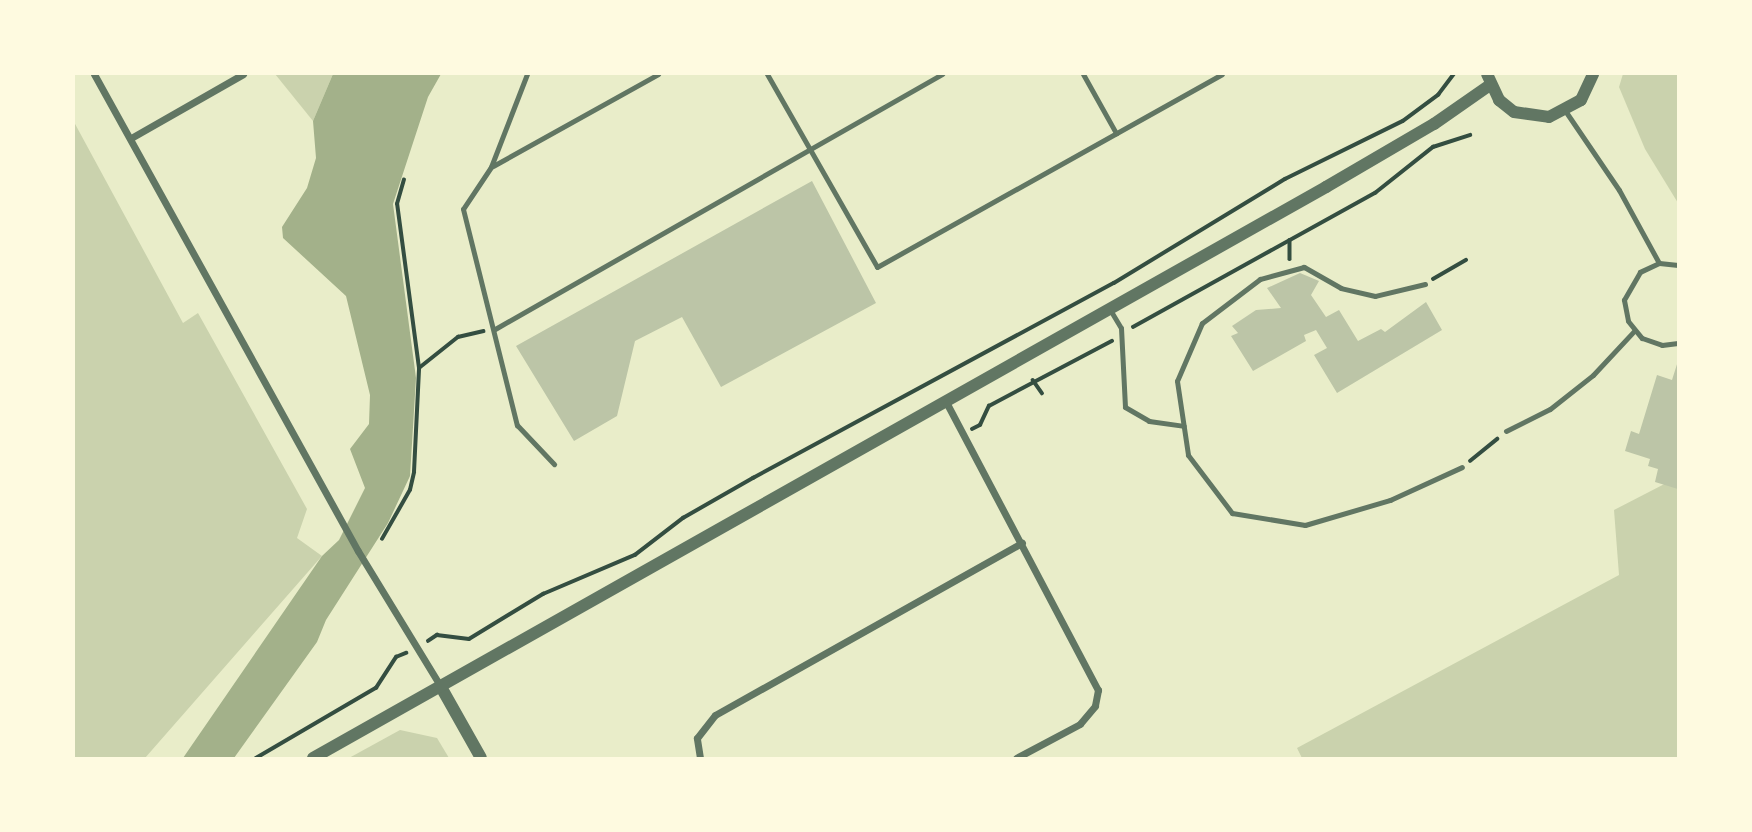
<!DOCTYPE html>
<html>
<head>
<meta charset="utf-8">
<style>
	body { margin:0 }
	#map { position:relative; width:1752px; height:832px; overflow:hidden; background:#e9edc9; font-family:Montserrat,sans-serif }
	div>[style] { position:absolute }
	.green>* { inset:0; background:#cad2ad }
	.water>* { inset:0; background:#a3b18a }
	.building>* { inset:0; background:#bcc5a7 }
	.path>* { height:3.5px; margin:-1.75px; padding:0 1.75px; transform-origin:1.75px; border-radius:1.75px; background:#344e41 }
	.service>* { height:5px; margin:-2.5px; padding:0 2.5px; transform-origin:2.5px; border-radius:2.5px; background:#617663 }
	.minor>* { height:7px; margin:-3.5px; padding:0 3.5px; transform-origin:3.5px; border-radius:3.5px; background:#617663 }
	.tertiary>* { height:12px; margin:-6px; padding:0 6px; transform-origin:6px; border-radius:6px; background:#617663 }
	span { translate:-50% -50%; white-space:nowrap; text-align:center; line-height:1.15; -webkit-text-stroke:7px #fefae0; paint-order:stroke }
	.frame { position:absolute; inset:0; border:75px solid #fefae0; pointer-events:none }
</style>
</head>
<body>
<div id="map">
	<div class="green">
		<i style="clip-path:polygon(275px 74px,333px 74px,313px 121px)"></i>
		<i style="clip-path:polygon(1623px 74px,1678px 74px,1678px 203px,1645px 149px,1619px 87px)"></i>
		<i style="clip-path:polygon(74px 122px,183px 323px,198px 313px,307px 509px,297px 538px,322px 556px,145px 758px,74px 758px)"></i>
		<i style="clip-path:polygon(1678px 477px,1678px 758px,1302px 758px,1297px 748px,1619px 575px,1614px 510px)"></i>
		<i style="clip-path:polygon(400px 730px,437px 738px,449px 758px,349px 758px)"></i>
	</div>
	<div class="water">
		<i style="clip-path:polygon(333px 74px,441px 74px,428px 97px,393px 204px,416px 378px,410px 476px,388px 523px,326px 620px,317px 642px,234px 758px,183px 758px,322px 556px,339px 540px,365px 488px,350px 449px,369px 424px,370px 395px,346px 296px,283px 238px,282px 227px,307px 188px,316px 158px,313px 121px)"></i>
	</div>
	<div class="building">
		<i style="clip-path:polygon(812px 181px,876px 303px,721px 387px,682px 317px,635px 341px,617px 416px,574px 441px,516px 346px)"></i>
		<i style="clip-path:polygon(1300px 273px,1319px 281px,1311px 295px,1326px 317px,1339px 310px,1358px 341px,1381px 329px,1385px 332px,1426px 302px,1442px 330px,1337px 393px,1314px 355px,1327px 348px,1316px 330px,1304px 335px,1306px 341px,1253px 371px,1231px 336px,1238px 333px,1232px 326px,1256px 310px,1281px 308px,1267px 288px)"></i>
		<i style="clip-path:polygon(1678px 361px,1678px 489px,1655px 482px,1658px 469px,1648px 466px,1650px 459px,1625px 451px,1631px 431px,1639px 434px,1657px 375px,1672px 380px)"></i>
	</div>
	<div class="path">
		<i style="left:1290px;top:240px;width:19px;rotate:90deg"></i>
		<i style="left:1433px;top:279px;width:38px;rotate:-30deg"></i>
		<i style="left:1133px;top:327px;width:277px;rotate:-29deg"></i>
		<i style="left:1375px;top:193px;width:74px;rotate:-38.4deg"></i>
		<i style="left:1433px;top:147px;width:39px;rotate:-18deg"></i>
		<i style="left:419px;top:368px;width:50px;rotate:-38.5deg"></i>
		<i style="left:458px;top:337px;width:26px;rotate:-13deg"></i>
		<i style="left:1033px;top:380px;width:16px;rotate:55deg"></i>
		<i style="left:972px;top:429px;width:9px;rotate:-27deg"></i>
		<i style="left:980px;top:425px;width:21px;rotate:-65deg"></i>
		<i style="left:989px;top:406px;width:139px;rotate:-27.9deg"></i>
		<i style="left:1470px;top:461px;width:35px;rotate:-39deg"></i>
		<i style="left:382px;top:539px;width:56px;rotate:-60.3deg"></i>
		<i style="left:410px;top:490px;width:18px;rotate:-77deg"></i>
		<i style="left:414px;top:472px;width:104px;rotate:-87.2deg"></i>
		<i style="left:419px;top:368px;width:165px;rotate:-97.6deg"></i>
		<i style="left:397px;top:204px;width:25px;rotate:-74deg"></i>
		<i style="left:428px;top:641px;width:11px;rotate:-34deg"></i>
		<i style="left:437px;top:635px;width:32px;rotate:7deg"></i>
		<i style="left:469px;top:639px;width:87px;rotate:-31.3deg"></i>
		<i style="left:543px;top:594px;width:100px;rotate:-23deg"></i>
		<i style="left:635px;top:555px;width:61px;rotate:-37.6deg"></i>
		<i style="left:683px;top:518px;width:81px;rotate:-29.7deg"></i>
		<i style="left:753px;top:478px;width:410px;rotate:-28.4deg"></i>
		<i style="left:1114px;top:283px;width:200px;rotate:-31.3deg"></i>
		<i style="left:1285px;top:179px;width:131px;rotate:-26.2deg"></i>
		<i style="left:1403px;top:121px;width:44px;rotate:-36.6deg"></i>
		<i style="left:1438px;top:95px;width:26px;rotate:-53deg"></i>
		<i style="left:256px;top:758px;width:139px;rotate:-30.3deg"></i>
		<i style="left:376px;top:688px;width:37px;rotate:-57deg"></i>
		<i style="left:396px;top:657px;width:11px;rotate:-22deg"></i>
	</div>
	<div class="service">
		<i style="left:527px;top:74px;width:100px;rotate:111.2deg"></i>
		<i style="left:491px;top:167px;width:50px;rotate:123.7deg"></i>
		<i style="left:463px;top:209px;width:223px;rotate:76deg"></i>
		<i style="left:517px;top:425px;width:54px;rotate:46.5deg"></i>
		<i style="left:767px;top:74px;width:222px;rotate:60.3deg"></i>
		<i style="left:877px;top:267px;width:395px;rotate:-29.2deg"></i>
		<i style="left:1083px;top:74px;width:68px;rotate:60.8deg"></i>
		<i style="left:1566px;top:112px;width:94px;rotate:55.8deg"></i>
		<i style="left:1619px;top:190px;width:83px;rotate:61.3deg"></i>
		<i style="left:493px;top:166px;width:189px;rotate:-29.1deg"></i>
		<i style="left:1678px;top:265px;width:19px;rotate:-174deg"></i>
		<i style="left:1659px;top:263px;width:21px;rotate:155deg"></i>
		<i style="left:1640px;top:272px;width:32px;rotate:120deg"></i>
		<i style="left:1624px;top:300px;width:21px;rotate:79deg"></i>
		<i style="left:1628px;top:321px;width:22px;rotate:51deg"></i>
		<i style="left:1642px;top:338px;width:21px;rotate:19deg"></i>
		<i style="left:1662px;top:345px;width:16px;rotate:-7deg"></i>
		<i style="left:1425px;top:284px;width:51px;rotate:166.5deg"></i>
		<i style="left:1375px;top:296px;width:35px;rotate:-167deg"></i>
		<i style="left:1341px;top:288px;width:43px;rotate:-150.4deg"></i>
		<i style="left:1304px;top:267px;width:46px;rotate:164.7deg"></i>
		<i style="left:1260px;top:279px;width:73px;rotate:142.8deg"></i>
		<i style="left:1202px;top:323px;width:63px;rotate:113.3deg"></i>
		<i style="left:1177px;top:381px;width:75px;rotate:81.5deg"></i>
		<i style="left:1188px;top:455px;width:73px;rotate:52.8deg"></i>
		<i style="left:1232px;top:513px;width:74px;rotate:9.3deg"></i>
		<i style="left:1305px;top:525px;width:89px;rotate:-16.4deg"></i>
		<i style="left:1390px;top:500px;width:79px;rotate:-24.6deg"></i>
		<i style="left:1109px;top:308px;width:23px;rotate:59deg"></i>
		<i style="left:1121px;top:328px;width:79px;rotate:87.1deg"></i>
		<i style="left:1125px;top:407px;width:28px;rotate:30deg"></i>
		<i style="left:1149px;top:421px;width:35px;rotate:8deg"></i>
		<i style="left:495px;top:329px;width:515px;rotate:-29.7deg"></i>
		<i style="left:1506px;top:431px;width:49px;rotate:-26.6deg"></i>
		<i style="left:1550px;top:409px;width:55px;rotate:-38.3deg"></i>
		<i style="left:1593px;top:375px;width:60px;rotate:-47deg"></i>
	</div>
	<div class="minor">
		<i style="left:94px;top:74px;width:545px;rotate:61.04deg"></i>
		<i style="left:358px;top:551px;width:159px;rotate:58.6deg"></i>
		<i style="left:131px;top:138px;width:129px;rotate:-29.7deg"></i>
		<i style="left:945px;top:400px;width:328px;rotate:62.2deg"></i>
		<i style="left:1098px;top:690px;width:16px;rotate:101deg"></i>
		<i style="left:1095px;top:706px;width:23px;rotate:130deg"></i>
		<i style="left:1080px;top:724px;width:72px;rotate:152deg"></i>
		<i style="left:700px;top:758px;width:20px;rotate:-99deg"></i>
		<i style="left:697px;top:738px;width:29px;rotate:-52deg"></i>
		<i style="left:715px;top:715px;width:352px;rotate:-29.3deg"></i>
	</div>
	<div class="tertiary">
		<i style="left:1487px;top:74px;width:29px;rotate:65deg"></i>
		<i style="left:1499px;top:100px;width:19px;rotate:39deg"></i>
		<i style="left:1514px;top:112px;width:35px;rotate:8deg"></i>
		<i style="left:1549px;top:117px;width:36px;rotate:-28deg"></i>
		<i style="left:1581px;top:100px;width:29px;rotate:-65deg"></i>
		<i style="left:441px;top:687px;width:81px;rotate:60.6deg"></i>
		<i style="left:313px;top:758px;width:1163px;rotate:-29.41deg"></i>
		<i style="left:1326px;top:187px;width:125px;rotate:-30.3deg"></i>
		<i style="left:1434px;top:124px;width:68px;rotate:-34.9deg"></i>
	</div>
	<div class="frame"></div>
</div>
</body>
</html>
